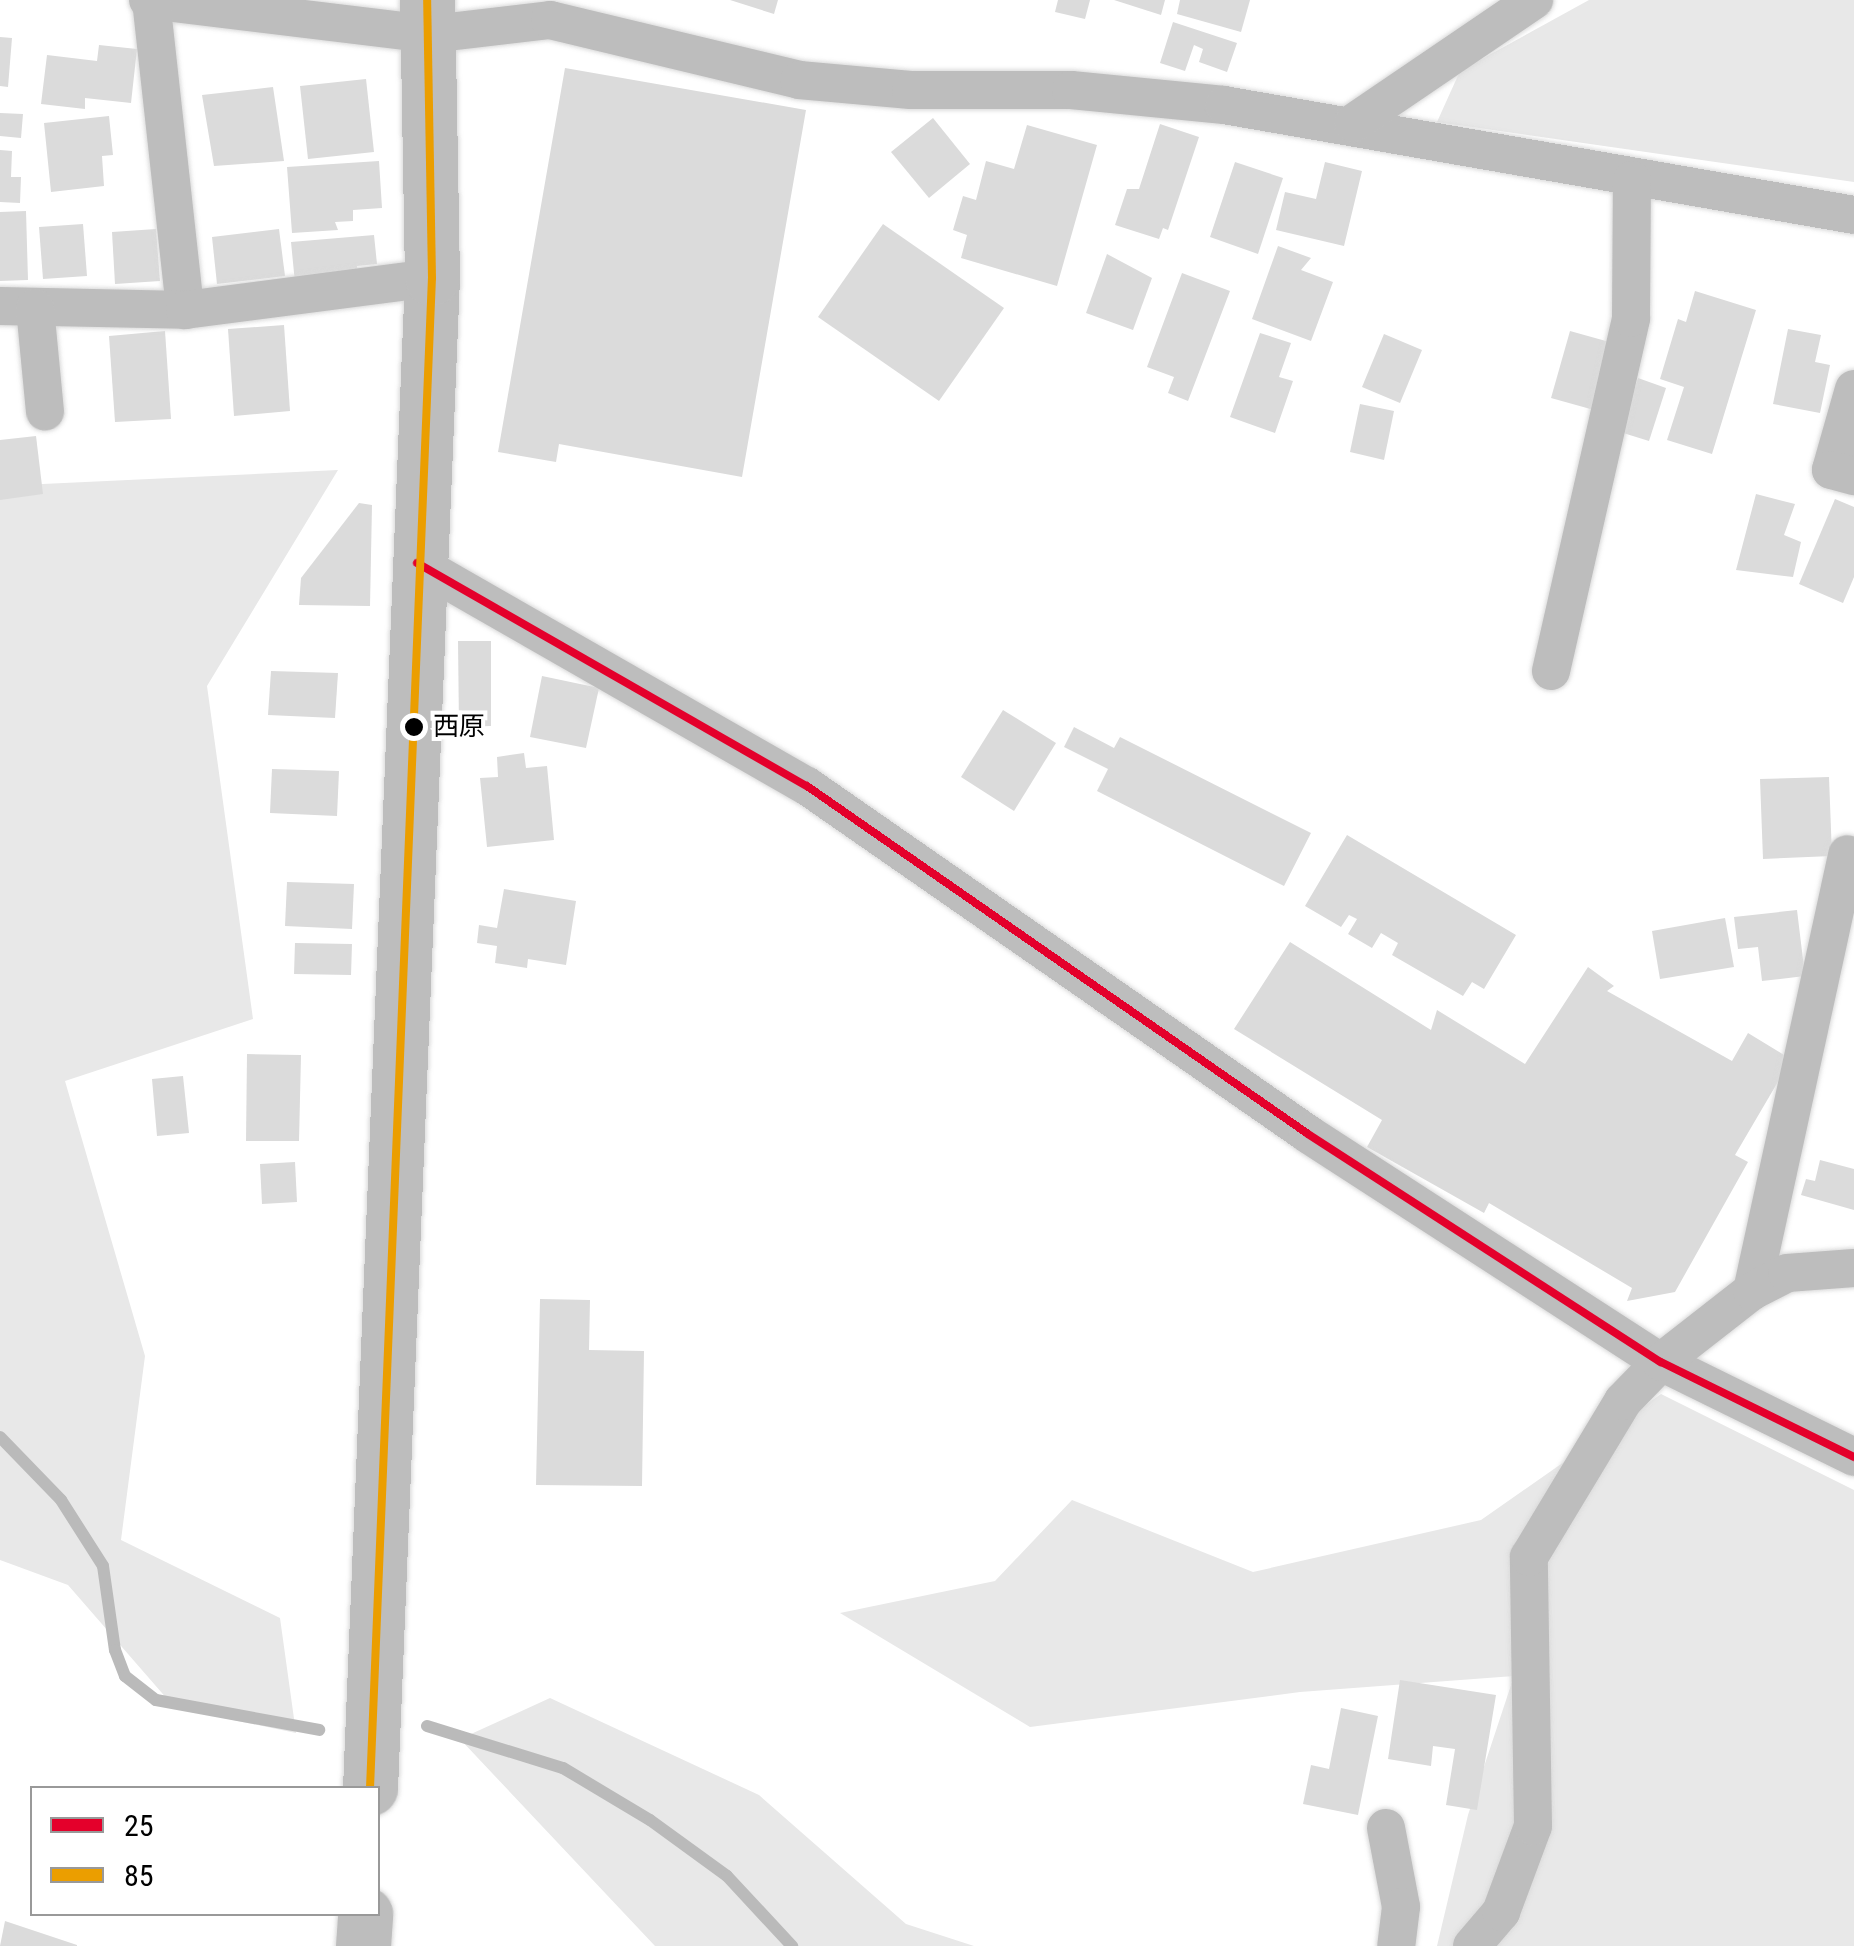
<!DOCTYPE html>
<html>
<head>
<meta charset="utf-8">
<style>
	body { margin:0 }
	#map { position:relative; width:1854px; height:1946px; overflow:hidden; background:#fff; font-family:"Roboto Condensed","Noto Sans JP",sans-serif }
	div>[style] { position:absolute }
	.green>* { inset:0; background:#e8e8e8 }
	.stream>* { height:12px; margin:-6px; padding:0 6px; transform-origin:6px; border-radius:6px; background:#bababa }
	.building>* { inset:0; background:#dbdbdb }
	.roads { filter:drop-shadow(0 0 2px #dbdbdb) drop-shadow(0 0 2px #dbdbdb) }
	.minor>* { height:38px; margin:-19px; padding:0 19px; transform-origin:19px; border-radius:19px; background:#bdbdbd }
	.primary>* { height:55px; margin:-27.5px; padding:0 27.5px; transform-origin:27.5px; border-radius:27.5px; background:#bdbdbd }
	.bus-1>* { height:8px; margin:-4px; padding:0 4px; transform-origin:4px; border-radius:4px; background:#e4002b }
	.bus-2>* { height:8px; margin:-4px; padding:0 4px; transform-origin:4px; border-radius:4px; background:#eb9e00 }
	.dots>* { width:28px; height:28px; translate:-50% -50%; box-sizing:border-box; border:5px solid #fff; border-radius:50% }
	span { translate:-50% -50%; white-space:nowrap; text-align:center; line-height:1.15; -webkit-text-stroke:8px #fff; paint-order:stroke }
	.bus-label { font-size:26px; color:#000 }
	.left { translate:0 -50%; text-align:left }
	.legend { position:absolute; left:30px; top:1786px; width:350px; height:130px; box-sizing:border-box; background:#fff; border:2px solid #999; margin:0; padding:12px 18px; list-style:none; font-size:30px; color:#000 }
	.legend li { display:flex; align-items:center; gap:20px; height:50px }
	.legend b { width:50px; border:2px solid #999 }
</style>
</head>
<body>
<div id="map">
	<div class="green">
		<i style="clip-path:polygon(1589px 0,1854px 0,1854px 182px,1437px 122px,1460px 71px)"></i>
		<i style="clip-path:polygon(338px 470px,207px 686px,253px 1019px,65px 1081px,145px 1356px,121px 1540px,280px 1618px,296px 1733px,175px 1708px,68px 1585px,0 1560px,0 486px)"></i>
		<i style="clip-path:polygon(1661px 1394px,1854px 1490px,1854px 1946px,1437px 1946px,1468px 1815px,1514px 1676px,1300px 1692px,1030px 1727px,840px 1613px,995px 1581px,1072px 1500px,1253px 1572px,1481px 1520px)"></i>
		<i style="clip-path:polygon(550px 1698px,759px 1795px,906px 1924px,974px 1946px,655px 1946px,460px 1739px)"></i>
	</div>
	<div class="stream">
		<i style="left:0;top:1437px;width:88px;rotate:45.9deg"></i>
		<i style="left:61px;top:1500px;width:78px;rotate:57.5deg"></i>
		<i style="left:103px;top:1566px;width:85px;rotate:81.9deg"></i>
		<i style="left:115px;top:1650px;width:28px;rotate:69deg"></i>
		<i style="left:125px;top:1676px;width:39px;rotate:38deg"></i>
		<i style="left:156px;top:1700px;width:166px;rotate:10.4deg"></i>
		<i style="left:427px;top:1726px;width:142px;rotate:17.2deg"></i>
		<i style="left:563px;top:1768px;width:101px;rotate:30.9deg"></i>
		<i style="left:650px;top:1820px;width:95px;rotate:36deg"></i>
		<i style="left:727px;top:1876px;width:96px;rotate:47.1deg"></i>
	</div>
	<div class="building">
		<i style="clip-path:polygon(730px 0,778px 0,774px 14px)"></i>
		<i style="clip-path:polygon(1058px 0,1090px 0,1085px 19px,1055px 12px)"></i>
		<i style="clip-path:polygon(1114px 0,1165px 0,1161px 15px)"></i>
		<i style="clip-path:polygon(1180px 0,1250px 0,1241px 32px,1177px 14px)"></i>
		<i style="clip-path:polygon(1173px 22px,1237px 43px,1227px 72px,1199px 62px,1203px 49px,1194px 45px,1185px 71px,1160px 63px)"></i>
		<i style="clip-path:polygon(0 37px,12px 38px,8px 87px,0 86px)"></i>
		<i style="clip-path:polygon(99px 45px,137px 49px,131px 103px,85px 98px,85px 109px,41px 104px,47px 55px,97px 61px)"></i>
		<i style="clip-path:polygon(565px 68px,806px 110px,742px 477px,559px 444px,556px 462px,498px 452px)"></i>
		<i style="clip-path:polygon(366px 79px,374px 152px,308px 159px,300px 86px)"></i>
		<i style="clip-path:polygon(273px 87px,284px 161px,214px 166px,202px 95px)"></i>
		<i style="clip-path:polygon(0 113px,23px 114px,21px 138px,0 136px)"></i>
		<i style="clip-path:polygon(109px 116px,113px 155px,102px 156px,104px 186px,51px 192px,44px 123px)"></i>
		<i style="clip-path:polygon(933px 118px,970px 164px,929px 198px,891px 152px)"></i>
		<i style="clip-path:polygon(1160px 124px,1199px 137px,1168px 230px,1163px 228px,1159px 239px,1115px 225px,1127px 189px,1139px 189px)"></i>
		<i style="clip-path:polygon(1027px 125px,1097px 145px,1057px 286px,961px 258px,967px 235px,953px 230px,963px 196px,976px 200px,986px 161px,1014px 169px)"></i>
		<i style="clip-path:polygon(0 150px,12px 151px,11px 177px,21px 177px,20px 203px,0 202px)"></i>
		<i style="clip-path:polygon(379px 161px,382px 208px,353px 210px,353px 221px,335px 222px,338px 230px,292px 233px,287px 167px)"></i>
		<i style="clip-path:polygon(1235px 162px,1283px 178px,1258px 254px,1210px 237px)"></i>
		<i style="clip-path:polygon(1325px 162px,1362px 171px,1344px 246px,1276px 230px,1285px 192px,1316px 199px)"></i>
		<i style="clip-path:polygon(26px 211px,28px 280px,0 281px,0 212px)"></i>
		<i style="clip-path:polygon(83px 224px,87px 276px,43px 279px,39px 227px)"></i>
		<i style="clip-path:polygon(883px 224px,1004px 308px,939px 401px,818px 317px)"></i>
		<i style="clip-path:polygon(156px 229px,160px 281px,115px 284px,112px 232px)"></i>
		<i style="clip-path:polygon(279px 229px,285px 276px,217px 284px,212px 237px)"></i>
		<i style="clip-path:polygon(374px 235px,377px 264px,357px 266px,358px 277px,295px 283px,291px 242px)"></i>
		<i style="clip-path:polygon(1278px 246px,1311px 258px,1301px 270px,1333px 282px,1311px 341px,1252px 319px)"></i>
		<i style="clip-path:polygon(1107px 254px,1152px 278px,1133px 330px,1086px 313px)"></i>
		<i style="clip-path:polygon(1182px 273px,1230px 291px,1188px 401px,1168px 393px,1174px 377px,1147px 367px)"></i>
		<i style="clip-path:polygon(1695px 291px,1756px 310px,1712px 454px,1667px 440px,1684px 387px,1660px 379px,1678px 319px,1686px 322px)"></i>
		<i style="clip-path:polygon(284px 325px,290px 411px,234px 416px,228px 329px)"></i>
		<i style="clip-path:polygon(1788px 329px,1821px 335px,1815px 362px,1830px 365px,1820px 413px,1773px 404px)"></i>
		<i style="clip-path:polygon(165px 331px,171px 419px,115px 422px,109px 336px)"></i>
		<i style="clip-path:polygon(1570px 331px,1613px 343px,1594px 410px,1551px 398px)"></i>
		<i style="clip-path:polygon(1260px 333px,1291px 343px,1279px 377px,1293px 381px,1275px 433px,1230px 417px)"></i>
		<i style="clip-path:polygon(1384px 334px,1422px 350px,1400px 403px,1362px 387px)"></i>
		<i style="clip-path:polygon(1638px 378px,1666px 388px,1649px 441px,1620px 432px)"></i>
		<i style="clip-path:polygon(1360px 404px,1394px 411px,1384px 460px,1350px 452px)"></i>
		<i style="clip-path:polygon(36px 436px,43px 494px,0 500px,0 440px)"></i>
		<i style="clip-path:polygon(1756px 494px,1795px 504px,1784px 535px,1801px 542px,1793px 577px,1736px 570px)"></i>
		<i style="clip-path:polygon(1835px 499px,1854px 507px,1854px 577px,1843px 603px,1799px 584px)"></i>
		<i style="clip-path:polygon(359px 503px,372px 505px,370px 606px,299px 605px,301px 578px)"></i>
		<i style="clip-path:polygon(458px 641px,491px 641px,491px 726px,459px 727px)"></i>
		<i style="clip-path:polygon(271px 671px,338px 673px,335px 718px,268px 715px)"></i>
		<i style="clip-path:polygon(542px 676px,599px 688px,586px 748px,530px 737px)"></i>
		<i style="clip-path:polygon(1003px 710px,1056px 743px,1014px 811px,961px 777px)"></i>
		<i style="clip-path:polygon(1074px 727px,1114px 748px,1120px 737px,1311px 833px,1284px 886px,1097px 791px,1108px 769px,1064px 747px)"></i>
		<i style="clip-path:polygon(524px 753px,526px 768px,547px 766px,554px 840px,487px 847px,480px 778px,498px 777px,497px 757px)"></i>
		<i style="clip-path:polygon(272px 769px,339px 771px,337px 816px,270px 813px)"></i>
		<i style="clip-path:polygon(1829px 777px,1832px 856px,1763px 859px,1760px 779px)"></i>
		<i style="clip-path:polygon(1347px 835px,1516px 935px,1484px 989px,1472px 982px,1463px 996px,1392px 955px,1398px 943px,1381px 933px,1372px 948px,1348px 934px,1357px 919px,1349px 915px,1341px 927px,1305px 906px)"></i>
		<i style="clip-path:polygon(287px 882px,354px 884px,352px 929px,285px 926px)"></i>
		<i style="clip-path:polygon(504px 889px,576px 901px,566px 965px,528px 959px,527px 968px,495px 963px,497px 946px,477px 943px,479px 925px,497px 928px)"></i>
		<i style="clip-path:polygon(1797px 910px,1805px 976px,1762px 981px,1758px 947px,1738px 949px,1734px 917px)"></i>
		<i style="clip-path:polygon(1725px 918px,1734px 967px,1660px 979px,1652px 931px)"></i>
		<i style="clip-path:polygon(1290px 942px,1431px 1030px,1437px 1010px,1525px 1064px,1588px 967px,1614px 986px,1607px 991px,1732px 1061px,1748px 1033px,1784px 1055px,1779px 1080px,1735px 1155px,1748px 1162px,1675px 1292px,1627px 1301px,1632px 1288px,1489px 1203px,1484px 1213px,1367px 1147px,1382px 1120px,1234px 1029px)"></i>
		<i style="clip-path:polygon(295px 943px,352px 944px,351px 975px,294px 974px)"></i>
		<i style="clip-path:polygon(247px 1054px,301px 1055px,299px 1141px,246px 1141px)"></i>
		<i style="clip-path:polygon(183px 1076px,189px 1133px,157px 1136px,152px 1079px)"></i>
		<i style="clip-path:polygon(1820px 1160px,1854px 1169px,1854px 1210px,1801px 1195px,1806px 1179px,1815px 1181px)"></i>
		<i style="clip-path:polygon(295px 1162px,297px 1202px,262px 1204px,260px 1164px)"></i>
		<i style="clip-path:polygon(540px 1299px,590px 1300px,589px 1350px,644px 1351px,642px 1486px,536px 1485px)"></i>
		<i style="clip-path:polygon(1400px 1680px,1496px 1695px,1477px 1810px,1446px 1805px,1455px 1749px,1433px 1746px,1431px 1766px,1388px 1759px)"></i>
		<i style="clip-path:polygon(1341px 1708px,1378px 1716px,1358px 1815px,1303px 1804px,1311px 1765px,1329px 1769px)"></i>
		<i style="clip-path:polygon(5px 1921px,77px 1945px,77px 1946px,0 1946px)"></i>
	</div>
	<div class="roads">
		<div class="minor">
			<i style="left:148px;top:0;width:285px;rotate:6.9deg"></i>
			<i style="left:431px;top:34px;width:120px;rotate:-6.7deg"></i>
			<i style="left:550px;top:20px;width:256px;rotate:13.5deg"></i>
			<i style="left:799px;top:80px;width:112px;rotate:5.1deg"></i>
			<i style="left:911px;top:90px;width:160px"></i>
			<i style="left:1071px;top:90px;width:154px;rotate:5.6deg"></i>
			<i style="left:1224px;top:105px;width:640px;rotate:9.9deg"></i>
			<i style="left:151px;top:0;width:312px;rotate:83.7deg"></i>
			<i style="left:1353px;top:123px;width:219px;rotate:-34.2deg"></i>
			<i style="left:0;top:306px;width:185px;rotate:1.2deg"></i>
			<i style="left:185px;top:310px;width:249px;rotate:-7.4deg"></i>
			<i style="left:35px;top:308px;width:104px;rotate:84.5deg"></i>
			<i style="left:1854px;top:389px;width:84px;rotate:105.9deg"></i>
			<i style="left:1831px;top:470px;width:24px;rotate:15deg"></i>
			<i style="left:417px;top:563px;width:449px;rotate:29.8deg"></i>
			<i style="left:807px;top:786px;width:610px;rotate:34.78deg"></i>
			<i style="left:1308px;top:1134px;width:420px;rotate:32.9deg"></i>
			<i style="left:1661px;top:1362px;width:215px;rotate:26.2deg"></i>
			<i style="left:1551px;top:671px;width:362px;rotate:-77.2deg"></i>
			<i style="left:1631px;top:318px;width:138px;rotate:-89.6deg"></i>
			<i style="left:1752px;top:1291px;width:447px;rotate:-77.7deg"></i>
			<i style="left:1386px;top:1828px;width:80px;rotate:79.2deg"></i>
			<i style="left:1401px;top:1907px;width:39px;rotate:97deg"></i>
			<i style="left:1472px;top:1946px;width:45px;rotate:-49.5deg"></i>
			<i style="left:1501px;top:1912px;width:92px;rotate:-69.6deg"></i>
			<i style="left:1533px;top:1826px;width:269px;rotate:-90.9deg"></i>
			<i style="left:1529px;top:1557px;width:182px;rotate:-58.9deg"></i>
			<i style="left:1623px;top:1401px;width:54px;rotate:-45.7deg"></i>
			<i style="left:1661px;top:1362px;width:115px;rotate:-38deg"></i>
			<i style="left:1752px;top:1291px;width:39px;rotate:-27deg"></i>
			<i style="left:1787px;top:1273px;width:67px;rotate:-4.3deg"></i>
		</div>
		<div class="primary">
			<i style="left:370px;top:1788px;width:1511px;rotate:-87.65deg"></i>
			<i style="left:432px;top:278px;width:278px;rotate:-91deg"></i>
			<i style="left:363px;top:1946px;width:32px;rotate:-86deg"></i>
		</div>
	</div>
	<div class="bus-1">
		<i style="left:417px;top:563px;width:449px;rotate:29.8deg"></i>
		<i style="left:807px;top:786px;width:610px;rotate:34.78deg"></i>
		<i style="left:1308px;top:1134px;width:420px;rotate:32.9deg"></i>
		<i style="left:1661px;top:1362px;width:215px;rotate:26.2deg"></i>
	</div>
	<div class="bus-2">
		<i style="left:370px;top:1788px;width:1511px;rotate:-87.65deg"></i>
		<i style="left:432px;top:278px;width:278px;rotate:-91deg"></i>
	</div>
	<div class="dots">
		<i style="left:414px;top:727px;background:#000"></i>
	</div>
	<div class="bus-label">
		<span class="left" style="left:433px;top:727px">西原</span>
	</div>
	<ul class="legend">
	<li><b style="height:12px;background:#e4002b"></b>25</li>
	<li><b style="height:12px;background:#eb9e00"></b>85</li>
	</ul>
</div>
</body>
</html>
